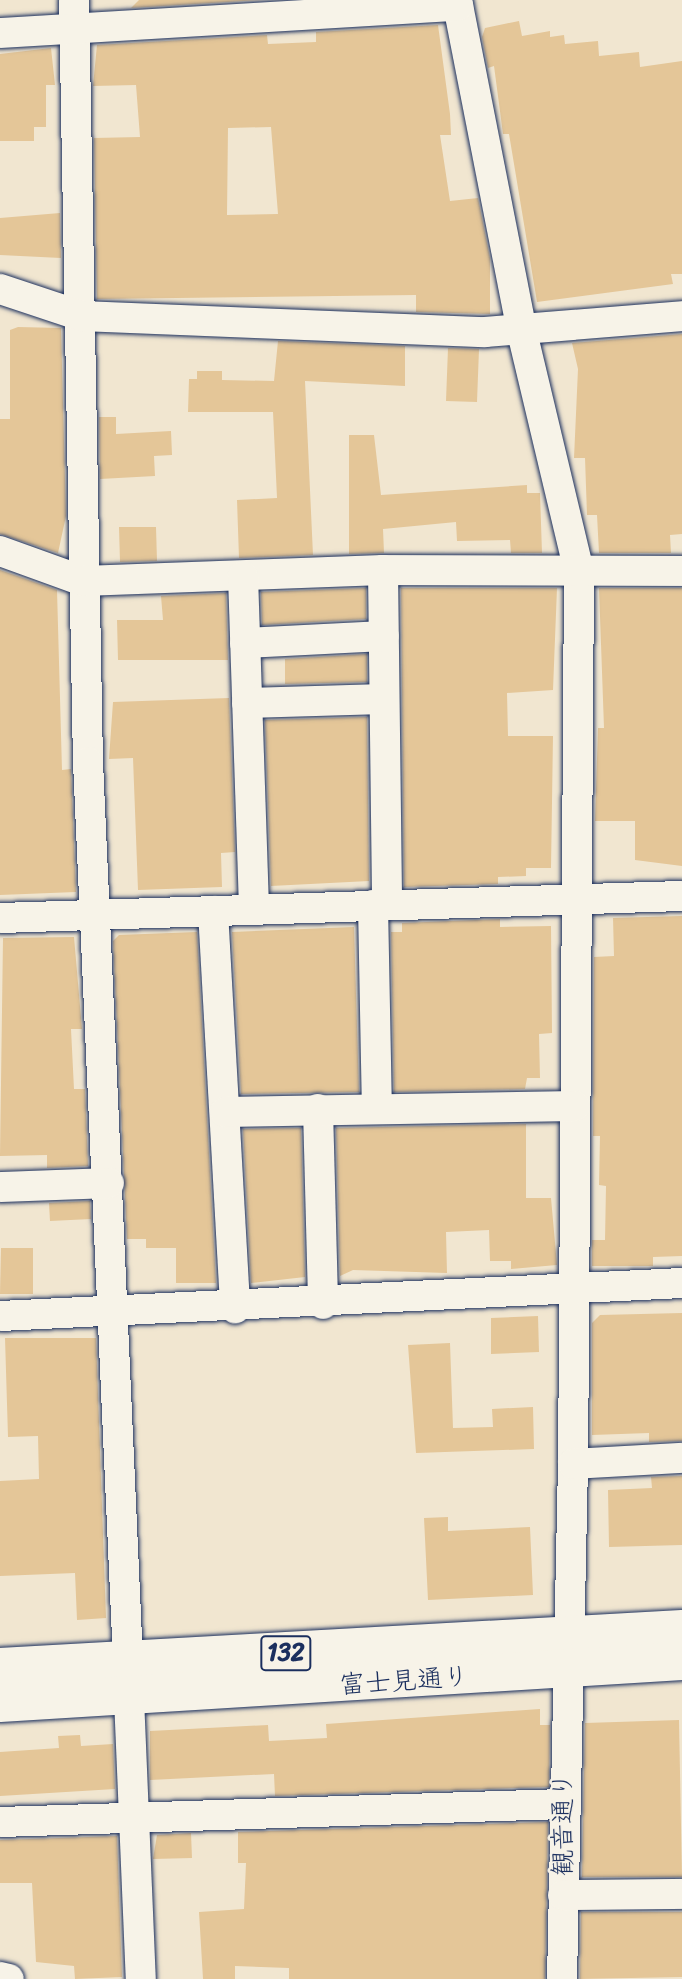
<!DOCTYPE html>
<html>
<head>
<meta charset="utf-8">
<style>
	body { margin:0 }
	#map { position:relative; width:682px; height:1979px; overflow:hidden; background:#f1e6d0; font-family:Sriracha,"Klee One",sans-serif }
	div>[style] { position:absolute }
	.building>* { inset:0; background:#e4c698 }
	.roads { filter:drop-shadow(0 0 2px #1b2f5e) drop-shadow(0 0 2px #1b2f5e) }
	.street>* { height:30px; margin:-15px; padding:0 15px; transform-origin:15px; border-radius:15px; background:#f7f3e8 }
	.highway>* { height:38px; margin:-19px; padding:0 19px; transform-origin:19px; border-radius:19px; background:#f7f3e8 }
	span { translate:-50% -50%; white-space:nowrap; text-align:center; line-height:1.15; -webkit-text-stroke:5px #f7f3e8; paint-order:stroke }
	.shield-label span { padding:2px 5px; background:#f7f3e8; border:2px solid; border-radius:5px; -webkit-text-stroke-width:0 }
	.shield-label { font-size:24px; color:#1b2f5e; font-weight:700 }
	.street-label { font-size:26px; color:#1b2f5e }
</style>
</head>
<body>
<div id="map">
	<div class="building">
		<i style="clip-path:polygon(139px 0,262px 0,131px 8px)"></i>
		<i style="clip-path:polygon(519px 21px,522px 36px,550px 31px,550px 37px,564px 35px,565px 44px,598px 41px,599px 56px,639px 52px,640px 67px,682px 61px,682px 274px,671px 274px,673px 284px,537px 302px,509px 134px,503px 134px,494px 66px,488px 68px,482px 37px,485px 28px)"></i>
		<i style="clip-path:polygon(evenodd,438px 25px,450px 114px,451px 135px,440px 135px,450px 201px,478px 198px,490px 258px,490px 314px,416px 312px,416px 295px,97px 299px,94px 138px,140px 137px,136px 85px,93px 86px,97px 45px,267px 35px,268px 44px,316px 42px,316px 32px,438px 25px,271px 127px,278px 214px,227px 215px,228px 128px,271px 127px)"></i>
		<i style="clip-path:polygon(51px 48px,55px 85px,46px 85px,46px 127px,34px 127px,34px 141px,0 141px,0 54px)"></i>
		<i style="clip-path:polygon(60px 213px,61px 258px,0 255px,0 218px)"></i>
		<i style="clip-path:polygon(18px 327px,61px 328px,66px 516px,58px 553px,0 534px,0 419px,10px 419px,10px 330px)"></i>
		<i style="clip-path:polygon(682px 334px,682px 534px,670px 535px,671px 553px,599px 553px,597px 515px,587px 515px,585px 458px,574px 458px,578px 369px,572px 343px)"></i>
		<i style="clip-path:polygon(278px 341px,405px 346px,405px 386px,305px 381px,313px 555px,239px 558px,237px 500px,277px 498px,273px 412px,188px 412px,189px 379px,197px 379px,197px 371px,222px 371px,222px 380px,274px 381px)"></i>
		<i style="clip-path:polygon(448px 348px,479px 349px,477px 402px,446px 401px)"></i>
		<i style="clip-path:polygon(99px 417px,116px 417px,116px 434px,171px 431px,172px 455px,154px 456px,155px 476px,100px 479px)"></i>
		<i style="clip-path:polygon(349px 435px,374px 435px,381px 495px,527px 485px,527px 493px,540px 493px,542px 553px,511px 553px,510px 540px,457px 541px,456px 522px,383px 529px,384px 553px,349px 554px)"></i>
		<i style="clip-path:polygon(119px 527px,156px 527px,157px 561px,120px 562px)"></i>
		<i style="clip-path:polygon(0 570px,57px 590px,62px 770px,71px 769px,76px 892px,0 895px)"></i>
		<i style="clip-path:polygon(366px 588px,366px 619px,262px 625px,261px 592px)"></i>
		<i style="clip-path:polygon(401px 588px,557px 588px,553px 690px,507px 693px,508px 736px,553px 736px,551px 868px,526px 868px,526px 876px,498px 877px,498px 884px,404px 887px)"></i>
		<i style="clip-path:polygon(599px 588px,682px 588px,682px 866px,635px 860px,635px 821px,595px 821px,598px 728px,604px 728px)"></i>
		<i style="clip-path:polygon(226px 593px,228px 660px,118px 660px,117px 620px,163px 620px,161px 596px)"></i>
		<i style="clip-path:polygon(367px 654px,367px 682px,285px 684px,285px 659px)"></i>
		<i style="clip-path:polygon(229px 698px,235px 852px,221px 853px,222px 887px,138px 890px,133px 758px,109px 759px,113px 702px)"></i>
		<i style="clip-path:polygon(367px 717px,369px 881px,271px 886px,265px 720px)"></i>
		<i style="clip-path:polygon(682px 916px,682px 1256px,653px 1257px,653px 1266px,592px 1266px,592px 1240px,605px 1240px,606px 1186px,599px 1185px,600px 1136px,593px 1136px,594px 957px,614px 956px,613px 918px)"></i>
		<i style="clip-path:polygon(500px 919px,500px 927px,551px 926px,552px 1033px,539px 1034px,540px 1078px,527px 1078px,525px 1089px,394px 1092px,391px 932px,402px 932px,402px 923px)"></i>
		<i style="clip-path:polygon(354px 927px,359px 1092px,241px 1094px,232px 932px)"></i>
		<i style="clip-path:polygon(197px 932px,216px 1283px,176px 1283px,176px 1248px,146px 1248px,146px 1239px,127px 1239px,113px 941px,119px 935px)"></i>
		<i style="clip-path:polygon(74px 937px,82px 1029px,71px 1029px,74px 1089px,85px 1089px,88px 1166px,47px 1168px,47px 1155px,0 1156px,3px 938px)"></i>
		<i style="clip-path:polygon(526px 1124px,526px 1198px,551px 1198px,557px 1265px,511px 1269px,511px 1261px,490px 1261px,489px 1230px,446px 1232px,447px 1273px,353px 1270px,340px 1276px,336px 1128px)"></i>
		<i style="clip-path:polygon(301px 1128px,305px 1277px,251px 1283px,243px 1129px)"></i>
		<i style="clip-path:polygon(90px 1201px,91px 1219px,50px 1221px,49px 1203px)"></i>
		<i style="clip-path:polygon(1px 1248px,33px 1248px,33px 1294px,0 1294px)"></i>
		<i style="clip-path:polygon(682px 1313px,682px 1441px,649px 1442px,649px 1433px,592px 1435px,592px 1323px,600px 1315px)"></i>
		<i style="clip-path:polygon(538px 1316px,539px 1352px,491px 1354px,491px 1318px)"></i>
		<i style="clip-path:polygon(5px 1338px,96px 1338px,106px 1618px,77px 1620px,75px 1573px,0 1576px,0 1481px,39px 1479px,38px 1436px,8px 1437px)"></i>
		<i style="clip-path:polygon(450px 1343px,453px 1428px,493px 1427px,492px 1409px,533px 1407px,534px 1449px,416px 1453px,408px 1345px)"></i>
		<i style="clip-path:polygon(682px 1476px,682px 1545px,609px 1547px,608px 1490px,652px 1488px,651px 1477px)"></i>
		<i style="clip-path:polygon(448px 1517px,448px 1531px,530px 1527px,533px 1595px,428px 1600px,424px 1518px)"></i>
		<i style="clip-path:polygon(540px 1709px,540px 1725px,550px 1725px,549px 1787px,275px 1796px,274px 1774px,150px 1780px,150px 1731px,268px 1725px,269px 1741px,327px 1738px,326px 1724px)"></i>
		<i style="clip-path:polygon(679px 1720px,682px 1877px,582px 1877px,585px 1723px)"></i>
		<i style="clip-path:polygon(80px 1735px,81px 1746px,113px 1744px,115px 1789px,0 1796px,0 1752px,59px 1748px,58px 1736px)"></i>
		<i style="clip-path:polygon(548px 1822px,545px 1979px,289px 1979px,289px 1968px,235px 1966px,235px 1979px,203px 1979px,199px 1912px,244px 1909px,246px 1863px,238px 1863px,238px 1832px)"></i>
		<i style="clip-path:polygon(191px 1833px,192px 1858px,153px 1859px,157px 1835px)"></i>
		<i style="clip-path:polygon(117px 1836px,122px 1977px,75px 1979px,74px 1966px,36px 1962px,32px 1883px,0 1883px,0 1840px)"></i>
		<i style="clip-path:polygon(581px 1912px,682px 1912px,682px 1977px,580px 1979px)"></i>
	</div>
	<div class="roads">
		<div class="street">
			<i style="left:74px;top:0;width:762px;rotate:88.95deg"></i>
			<i style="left:88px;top:762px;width:899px;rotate:87.45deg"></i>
			<i style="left:457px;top:0;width:338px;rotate:78.9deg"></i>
			<i style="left:522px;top:332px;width:246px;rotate:76.6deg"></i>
			<i style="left:579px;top:571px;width:893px;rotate:90.38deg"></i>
			<i style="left:573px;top:1464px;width:515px;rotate:91.22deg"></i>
			<i style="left:0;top:33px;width:459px;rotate:-3.4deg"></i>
			<i style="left:0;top:289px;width:85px;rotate:18.4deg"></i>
			<i style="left:81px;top:316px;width:404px;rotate:2.3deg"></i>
			<i style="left:485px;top:332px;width:198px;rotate:-4.6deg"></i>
			<i style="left:0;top:551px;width:88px;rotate:19.9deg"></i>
			<i style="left:83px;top:581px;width:300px;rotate:-2.1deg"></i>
			<i style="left:383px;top:570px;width:299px;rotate:0.2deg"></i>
			<i style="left:383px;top:570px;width:334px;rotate:89.3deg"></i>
			<i style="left:243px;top:576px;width:334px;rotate:88.1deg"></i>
			<i style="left:245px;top:643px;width:139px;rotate:-2.9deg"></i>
			<i style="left:247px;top:703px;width:137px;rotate:-1.7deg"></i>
			<i style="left:373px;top:905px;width:203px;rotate:88.9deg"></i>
			<i style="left:213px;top:911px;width:398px;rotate:86.8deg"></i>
			<i style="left:0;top:918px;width:682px;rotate:-1.85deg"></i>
			<i style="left:318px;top:1109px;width:195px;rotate:88.5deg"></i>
			<i style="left:225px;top:1112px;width:350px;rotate:-1deg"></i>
			<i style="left:0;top:1187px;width:109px;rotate:-2.1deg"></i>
			<i style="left:0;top:1316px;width:683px;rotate:-2.77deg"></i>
			<i style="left:573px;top:1464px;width:109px;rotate:-3.2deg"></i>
			<i style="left:129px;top:1698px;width:281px;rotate:87.6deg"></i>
			<i style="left:0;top:1822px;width:563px;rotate:-1.83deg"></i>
			<i style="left:563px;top:1895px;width:119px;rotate:-0.5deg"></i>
			<i style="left:0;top:1977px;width:9px;rotate:13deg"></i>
		</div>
		<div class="highway">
			<i style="left:0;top:1667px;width:683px;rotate:-3.19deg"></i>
			<i style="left:0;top:1703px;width:683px;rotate:-3.52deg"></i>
		</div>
	</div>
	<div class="shield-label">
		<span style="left:286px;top:1653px">132</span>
	</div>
	<div class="street-label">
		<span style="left:404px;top:1681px;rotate:-4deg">富士見通り</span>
		<span style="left:563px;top:1824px;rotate:-90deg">観音通り</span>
	</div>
</div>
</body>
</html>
